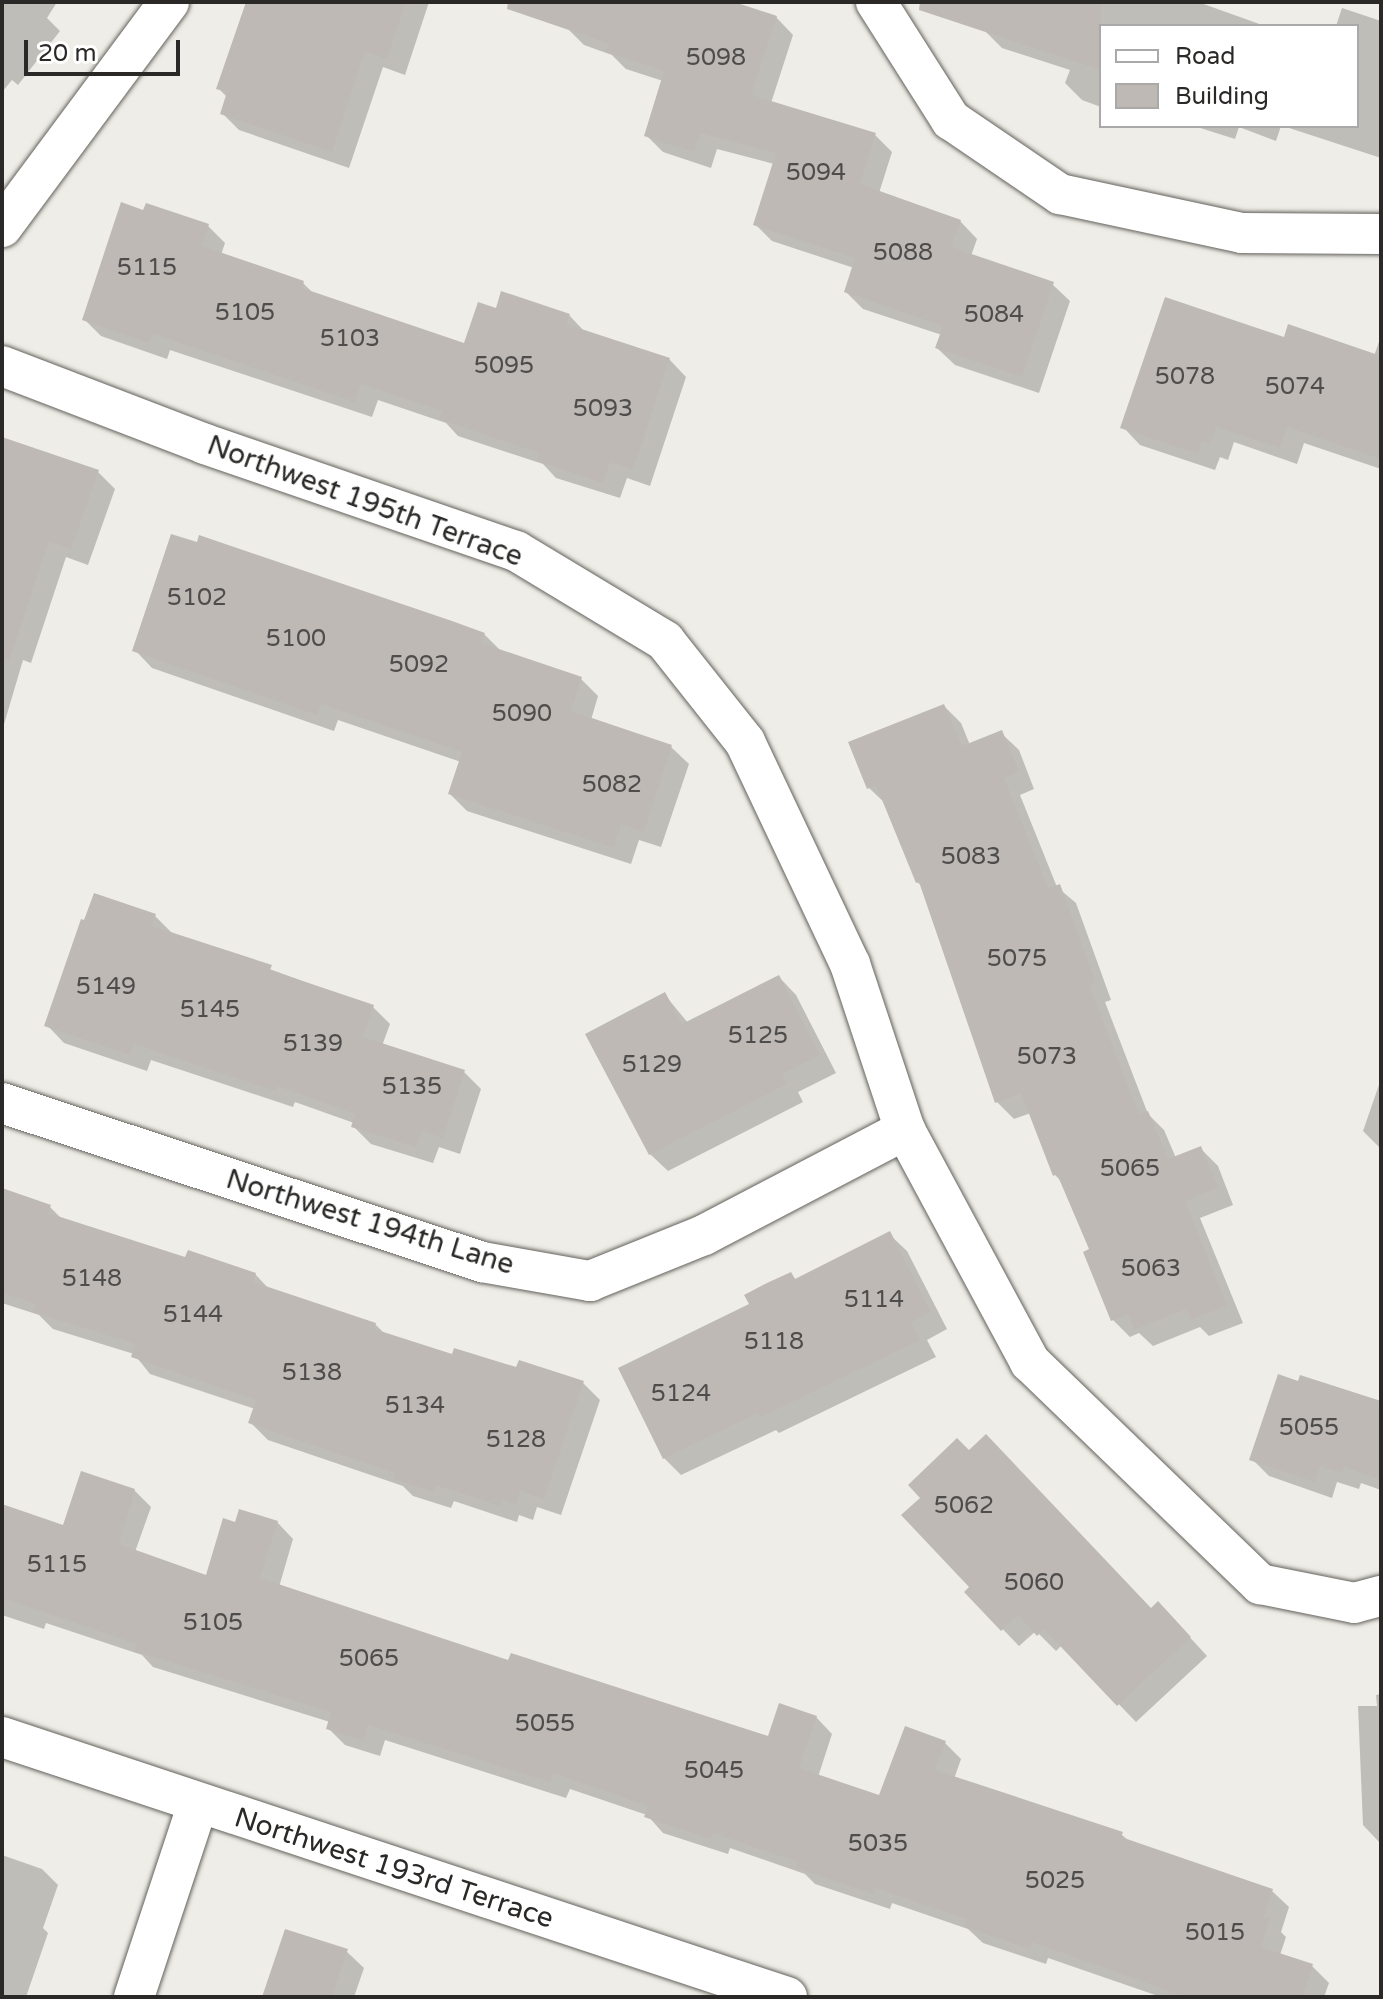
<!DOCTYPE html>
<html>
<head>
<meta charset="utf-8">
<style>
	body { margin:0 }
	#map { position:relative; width:1383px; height:1999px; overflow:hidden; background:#eeede7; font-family:"Varela Round",sans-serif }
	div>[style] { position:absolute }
	.shadow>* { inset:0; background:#0003 }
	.building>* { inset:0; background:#bfb9b6 }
	.roads { filter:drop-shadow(0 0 2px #64625d) drop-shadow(0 0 2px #64625d) }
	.street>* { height:40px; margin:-20px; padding:0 20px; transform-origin:20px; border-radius:20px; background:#fff }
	span { translate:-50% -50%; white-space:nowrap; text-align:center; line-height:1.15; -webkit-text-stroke:6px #fff; paint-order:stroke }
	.number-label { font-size:24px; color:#4f4d4b }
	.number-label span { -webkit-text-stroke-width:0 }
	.street-label { font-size:28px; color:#2a2927 }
	.frame { position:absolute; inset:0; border:4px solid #2a2927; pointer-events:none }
	.legend { position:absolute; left:1099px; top:24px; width:260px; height:104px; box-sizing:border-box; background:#fff; border:2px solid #aaa9a9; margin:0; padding:10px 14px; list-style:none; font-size:24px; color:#2a2927 }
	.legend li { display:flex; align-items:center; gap:16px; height:40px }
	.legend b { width:40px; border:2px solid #aaa9a9 }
	.scale { position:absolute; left:24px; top:40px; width:156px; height:36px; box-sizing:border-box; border:4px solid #2a2927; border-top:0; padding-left:10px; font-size:24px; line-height:28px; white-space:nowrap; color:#2a2927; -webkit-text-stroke:6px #fff; paint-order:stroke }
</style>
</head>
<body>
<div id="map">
	<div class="shadow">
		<i style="clip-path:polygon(2px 2px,57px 2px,47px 18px,60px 31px,18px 85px,12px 80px,2px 92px)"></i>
		<i style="clip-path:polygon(286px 2px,429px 2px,405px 75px,383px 67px,349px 168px,239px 130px,222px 113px,228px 98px,218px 88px)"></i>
		<i style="clip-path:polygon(576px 2px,726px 2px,776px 17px,793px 35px,771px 103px,875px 135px,892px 152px,879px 193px,960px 221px,977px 239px,971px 256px,1052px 284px,1070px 301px,1039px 393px,955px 365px,937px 348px,942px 335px,863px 309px,846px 292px,854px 268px,772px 241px,755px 224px,774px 164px,717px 149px,711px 168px,663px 152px,646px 135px,663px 81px,626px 69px,612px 55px,584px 45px,567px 28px)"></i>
		<i style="clip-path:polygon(992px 2px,1198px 2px,1265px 26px,1101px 26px,1101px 107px,1082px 100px,1065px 83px,1070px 70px,1002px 48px,985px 31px)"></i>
		<i style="clip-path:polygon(1342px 8px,1381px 21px,1381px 158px,1283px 126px,1357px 126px,1357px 26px,1336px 26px)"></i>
		<i style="clip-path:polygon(1194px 126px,1281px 126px,1276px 141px,1239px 127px,1235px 139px)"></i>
		<i style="clip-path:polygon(208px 226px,225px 243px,221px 255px,303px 283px,314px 294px,466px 345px,497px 311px,569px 315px,585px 332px,669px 359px,686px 377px,650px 486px,627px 478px,620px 498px,556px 478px,543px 464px,458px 436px,446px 423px,378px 400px,372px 417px,170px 350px,167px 359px,101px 336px,84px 319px)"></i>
		<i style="clip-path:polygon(1381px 336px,1381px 469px,1304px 443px,1297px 464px,1234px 442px,1228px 460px,1220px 457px,1215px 470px,1140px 445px,1123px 427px,1285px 340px,1374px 356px)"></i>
		<i style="clip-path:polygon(2px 439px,98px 472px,115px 489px,88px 565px,66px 557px,31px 663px,23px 660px,2px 731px)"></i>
		<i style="clip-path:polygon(484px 634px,502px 652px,581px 679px,598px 696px,591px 720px,671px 747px,689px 764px,661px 847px,639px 840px,631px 864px,467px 811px,450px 794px,461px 762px,338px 720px,334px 731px,152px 668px,135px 650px)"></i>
		<i style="clip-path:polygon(944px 706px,961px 723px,970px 745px,1001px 733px,1019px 750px,1034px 789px,1020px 795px,1057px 887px,1076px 903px,1111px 1000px,1105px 1002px,1148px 1114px,1164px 1130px,1176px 1158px,1200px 1148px,1218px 1166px,1233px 1205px,1200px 1218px,1243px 1323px,1209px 1336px,1200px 1327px,1153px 1346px,1139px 1333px,1130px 1337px,1113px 1320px,1091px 1250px,1063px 1183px,1055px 1175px,1031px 1113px,1014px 1119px,997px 1102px,923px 887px,917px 882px,887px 805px,869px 788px)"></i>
		<i style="clip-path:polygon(155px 916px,172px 933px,373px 1007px,390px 1024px,382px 1046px,464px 1072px,481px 1089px,460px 1154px,439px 1147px,433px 1163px,371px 1144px,353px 1126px,354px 1123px,295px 1102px,293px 1107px,151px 1060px,147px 1071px,64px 1043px,47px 1025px)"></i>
		<i style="clip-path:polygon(779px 977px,796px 995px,836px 1073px,798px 1092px,803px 1102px,668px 1171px,650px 1154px,665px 995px,688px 1023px)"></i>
		<i style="clip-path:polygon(1381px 1079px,1381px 1149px,1363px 1131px)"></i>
		<i style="clip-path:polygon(2px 1191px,50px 1207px,62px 1219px,186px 1260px,255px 1274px,271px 1291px,375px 1324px,385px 1334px,453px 1357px,583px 1383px,600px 1400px,561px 1515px,537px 1507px,533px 1520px,519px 1515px,517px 1522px,454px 1501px,451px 1508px,413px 1496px,403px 1486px,268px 1440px,251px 1423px,255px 1409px,150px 1374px,134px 1354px,53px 1329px,39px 1315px,2px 1303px)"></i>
		<i style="clip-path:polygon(889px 1234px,907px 1251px,947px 1329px,927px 1340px,936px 1357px,779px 1433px,776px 1430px,681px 1475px,664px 1458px,752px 1305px,790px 1274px,797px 1281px)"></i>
		<i style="clip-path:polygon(1381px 1403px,1381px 1490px,1361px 1483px,1359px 1489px,1337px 1482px,1332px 1498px,1269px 1476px,1252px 1459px)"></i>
		<i style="clip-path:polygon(134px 1490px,151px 1507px,135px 1552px,207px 1578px,236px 1524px,277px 1522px,293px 1539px,279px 1587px,509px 1663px,769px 1739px,816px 1717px,832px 1734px,818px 1777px,880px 1798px,945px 1743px,961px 1759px,954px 1779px,1121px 1834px,1130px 1842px,1272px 1891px,1289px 1907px,1281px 1932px,1286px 1937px,1280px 1955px,1312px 1966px,1329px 1983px,1324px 1997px,1161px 1997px,1048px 1958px,1046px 1964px,983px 1943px,968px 1929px,892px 1903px,890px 1909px,815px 1884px,805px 1874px,730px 1848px,728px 1854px,663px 1833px,647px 1815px,570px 1789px,566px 1798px,385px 1740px,380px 1756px,345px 1745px,328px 1728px,330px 1722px,153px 1667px,142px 1655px,46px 1623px,44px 1629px,2px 1615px,2px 1506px,64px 1527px)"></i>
		<i style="clip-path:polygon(967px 1592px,1151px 1610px,1175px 1621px,1207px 1656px,1136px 1722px,1062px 1645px,1056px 1651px,1036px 1631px,1019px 1646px)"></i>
		<i style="clip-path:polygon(1381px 1694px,1381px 1843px,1380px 1843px,1363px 1825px,1358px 1706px,1377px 1706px,1376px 1695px)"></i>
		<i style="clip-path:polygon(2px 1855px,42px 1869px,58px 1885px,43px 1928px,48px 1933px,26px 1997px,2px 1997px)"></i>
		<i style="clip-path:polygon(346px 1951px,364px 1968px,354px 1997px,265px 1997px)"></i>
	</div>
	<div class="building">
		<i style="clip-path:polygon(246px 2px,406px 2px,387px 59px,365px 51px,332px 152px,220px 114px,227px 92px,216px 89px)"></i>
		<i style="clip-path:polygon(508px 2px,734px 2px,777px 16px,751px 95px,876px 133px,860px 184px,961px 220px,951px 247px,1054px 282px,1022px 377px,935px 348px,943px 326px,844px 292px,855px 258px,753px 225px,776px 153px,700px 133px,694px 152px,644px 136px,664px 71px,606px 52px,610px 44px,507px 9px)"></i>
		<i style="clip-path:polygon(920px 2px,1101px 2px,1101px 70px,919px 10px)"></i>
		<i style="clip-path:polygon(121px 202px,143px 210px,146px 203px,209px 224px,202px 246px,304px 281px,302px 288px,464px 343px,478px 302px,496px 308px,501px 291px,570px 314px,566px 324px,670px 358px,633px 470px,610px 462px,603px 483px,537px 461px,539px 453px,439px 419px,442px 411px,361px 384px,355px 402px,153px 334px,149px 343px,82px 320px)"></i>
		<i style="clip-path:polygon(1165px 297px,1284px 337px,1288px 324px,1381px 356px,1381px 459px,1287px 427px,1280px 448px,1216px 427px,1210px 444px,1202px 441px,1198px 454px,1120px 428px)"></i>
		<i style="clip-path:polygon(2px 437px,99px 470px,71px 549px,49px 541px,10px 659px,2px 658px)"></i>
		<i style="clip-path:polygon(171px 534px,197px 542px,199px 535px,452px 621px,485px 633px,481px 643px,582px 677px,571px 711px,672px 745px,644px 832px,621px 824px,614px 848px,448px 794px,462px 752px,321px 704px,317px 715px,132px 651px)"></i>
		<i style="clip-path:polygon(944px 704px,962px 746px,1002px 730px,1019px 772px,1004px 778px,1048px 888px,1060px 884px,1096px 983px,1089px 985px,1139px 1114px,1148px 1111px,1168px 1159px,1201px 1146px,1218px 1188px,1185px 1201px,1227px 1306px,1190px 1320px,1186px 1309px,1134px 1330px,1128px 1314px,1111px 1321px,1083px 1252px,1089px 1249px,1057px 1174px,1053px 1176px,1021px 1093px,995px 1103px,919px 882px,916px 883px,876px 785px,867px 789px,848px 742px)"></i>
		<i style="clip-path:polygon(94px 893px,156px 914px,152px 926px,272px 965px,270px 970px,374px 1005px,363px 1037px,465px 1070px,443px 1138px,422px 1131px,416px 1147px,351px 1127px,355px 1114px,278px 1086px,276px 1091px,134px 1044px,130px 1055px,44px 1026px,81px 919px,84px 920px)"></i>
		<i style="clip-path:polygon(779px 975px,820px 1055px,782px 1074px,787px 1084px,649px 1155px,585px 1034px,665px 992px,682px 1024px)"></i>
		<i style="clip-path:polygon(2px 1188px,51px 1205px,48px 1213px,185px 1257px,188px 1250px,256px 1273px,253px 1282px,376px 1323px,374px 1329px,452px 1354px,454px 1348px,516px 1367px,519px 1360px,584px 1381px,544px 1499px,520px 1491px,516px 1505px,502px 1499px,500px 1506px,436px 1485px,434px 1492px,393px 1479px,395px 1473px,248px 1423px,256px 1400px,131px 1357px,135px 1344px,33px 1312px,36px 1304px,2px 1293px)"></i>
		<i style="clip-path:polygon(890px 1231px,931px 1312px,911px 1322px,920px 1340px,761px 1417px,758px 1413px,663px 1459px,618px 1368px,749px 1304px,744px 1295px,767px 1283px,791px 1272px,795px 1279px)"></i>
		<i style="clip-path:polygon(1278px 1374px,1298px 1381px,1300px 1375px,1381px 1401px,1381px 1480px,1344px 1467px,1342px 1473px,1320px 1466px,1315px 1482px,1249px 1460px)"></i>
		<i style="clip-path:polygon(986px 1434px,1151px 1608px,1158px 1601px,1191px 1637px,1117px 1706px,1044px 1629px,1037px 1636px,1018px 1615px,1001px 1631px,964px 1592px,969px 1587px,901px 1515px,920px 1498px,908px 1485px,957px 1438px,969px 1450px)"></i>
		<i style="clip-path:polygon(81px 1471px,135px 1489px,119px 1544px,206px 1575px,223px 1518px,235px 1522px,239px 1509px,278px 1521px,260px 1578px,508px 1660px,511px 1653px,768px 1736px,779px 1703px,817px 1716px,799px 1768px,879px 1795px,905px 1726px,946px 1741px,935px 1770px,1123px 1832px,1121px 1837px,1273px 1889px,1264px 1917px,1270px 1918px,1261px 1947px,1313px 1964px,1303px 1997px,1186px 1997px,1032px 1942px,1030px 1949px,964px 1927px,967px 1919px,875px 1888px,873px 1894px,796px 1868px,798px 1862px,713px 1833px,711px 1839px,644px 1817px,648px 1806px,553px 1773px,550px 1782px,368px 1725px,363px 1741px,326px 1729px,331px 1712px,134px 1651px,137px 1644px,2px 1598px,2px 1504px,63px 1525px)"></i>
		<i style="clip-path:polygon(285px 1929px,348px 1949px,332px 1997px,262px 1997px)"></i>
	</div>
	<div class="roads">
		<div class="street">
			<i style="left:876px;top:2px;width:140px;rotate:57.6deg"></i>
			<i style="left:951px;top:120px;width:132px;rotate:34.2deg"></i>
			<i style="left:1060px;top:194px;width:186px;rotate:12.1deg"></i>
			<i style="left:1242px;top:233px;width:139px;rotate:0.4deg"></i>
			<i style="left:2px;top:227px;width:280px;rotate:-53.4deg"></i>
			<i style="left:2px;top:366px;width:217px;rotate:21deg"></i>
			<i style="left:205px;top:444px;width:329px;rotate:19deg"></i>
			<i style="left:516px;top:551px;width:174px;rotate:31.1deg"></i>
			<i style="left:665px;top:641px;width:129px;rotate:51.6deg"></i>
			<i style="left:745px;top:742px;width:246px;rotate:64.7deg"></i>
			<i style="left:850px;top:964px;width:175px;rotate:71.7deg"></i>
			<i style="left:905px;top:1130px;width:264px;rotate:61.7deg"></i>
			<i style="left:1030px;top:1362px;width:320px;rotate:44deg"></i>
			<i style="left:1260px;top:1584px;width:96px;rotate:11.4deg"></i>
			<i style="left:1354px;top:1603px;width:28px;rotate:-15deg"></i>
			<i style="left:2px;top:1103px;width:506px;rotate:18.33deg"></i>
			<i style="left:482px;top:1262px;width:110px;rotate:10deg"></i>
			<i style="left:590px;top:1281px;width:123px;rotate:-22deg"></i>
			<i style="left:704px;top:1235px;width:227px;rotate:-27.6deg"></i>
			<i style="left:2px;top:1737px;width:827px;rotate:18.33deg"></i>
			<i style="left:134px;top:1997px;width:204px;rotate:-71.7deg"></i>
		</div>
	</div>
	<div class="number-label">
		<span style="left:716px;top:58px">5098</span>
		<span style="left:816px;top:173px">5094</span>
		<span style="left:903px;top:253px">5088</span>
		<span style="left:147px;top:268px">5115</span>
		<span style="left:245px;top:313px">5105</span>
		<span style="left:994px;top:315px">5084</span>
		<span style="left:350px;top:339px">5103</span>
		<span style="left:504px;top:366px">5095</span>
		<span style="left:1185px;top:377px">5078</span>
		<span style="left:1295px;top:387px">5074</span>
		<span style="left:603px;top:409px">5093</span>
		<span style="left:197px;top:598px">5102</span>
		<span style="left:296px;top:639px">5100</span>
		<span style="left:419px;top:665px">5092</span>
		<span style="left:522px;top:714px">5090</span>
		<span style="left:612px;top:785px">5082</span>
		<span style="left:971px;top:857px">5083</span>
		<span style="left:1017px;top:959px">5075</span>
		<span style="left:106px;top:987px">5149</span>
		<span style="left:210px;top:1010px">5145</span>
		<span style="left:758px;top:1036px">5125</span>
		<span style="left:313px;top:1044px">5139</span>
		<span style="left:1047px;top:1057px">5073</span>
		<span style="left:652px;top:1065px">5129</span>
		<span style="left:412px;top:1087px">5135</span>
		<span style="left:1130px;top:1169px">5065</span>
		<span style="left:1151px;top:1269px">5063</span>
		<span style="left:92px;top:1279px">5148</span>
		<span style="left:874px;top:1300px">5114</span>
		<span style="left:193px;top:1315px">5144</span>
		<span style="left:774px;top:1342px">5118</span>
		<span style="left:312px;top:1373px">5138</span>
		<span style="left:681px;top:1394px">5124</span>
		<span style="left:415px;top:1406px">5134</span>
		<span style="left:1309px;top:1428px">5055</span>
		<span style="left:516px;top:1440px">5128</span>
		<span style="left:964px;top:1506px">5062</span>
		<span style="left:57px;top:1565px">5115</span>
		<span style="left:1034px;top:1583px">5060</span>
		<span style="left:213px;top:1623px">5105</span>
		<span style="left:369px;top:1659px">5065</span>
		<span style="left:545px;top:1724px">5055</span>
		<span style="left:714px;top:1771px">5045</span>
		<span style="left:878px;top:1844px">5035</span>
		<span style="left:1055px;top:1881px">5025</span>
		<span style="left:1215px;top:1933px">5015</span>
	</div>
	<div class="street-label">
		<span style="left:365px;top:501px;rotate:20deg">Northwest 195th Terrace</span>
		<span style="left:370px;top:1222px;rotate:17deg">Northwest 194th Lane</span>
		<span style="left:394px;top:1868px;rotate:18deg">Northwest 193rd Terrace</span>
	</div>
	<div class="frame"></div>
	<ul class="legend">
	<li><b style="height:10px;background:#fff"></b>Road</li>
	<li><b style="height:22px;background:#bfb9b6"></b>Building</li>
	</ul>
	<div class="scale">20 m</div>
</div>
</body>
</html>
